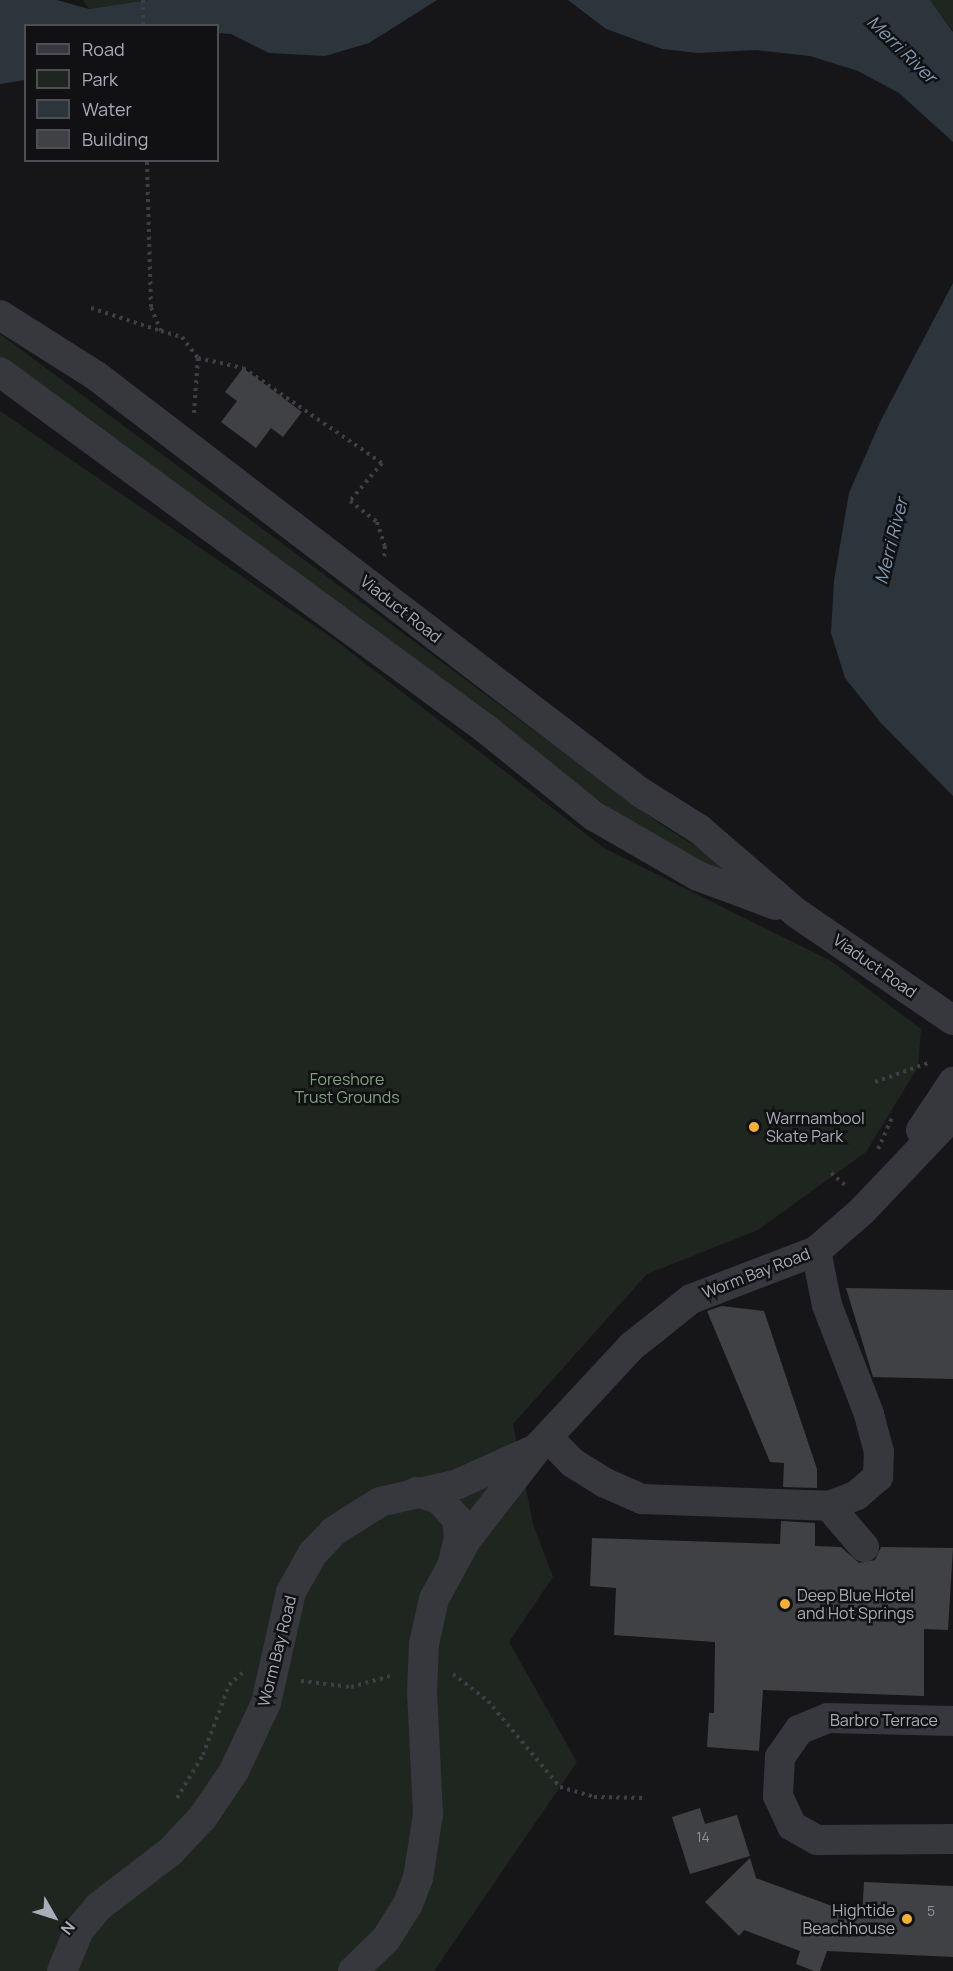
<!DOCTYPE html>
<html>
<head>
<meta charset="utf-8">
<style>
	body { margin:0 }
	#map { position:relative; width:953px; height:1971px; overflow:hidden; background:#161618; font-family:Manrope,sans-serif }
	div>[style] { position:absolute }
	.green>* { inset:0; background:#1e261f }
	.water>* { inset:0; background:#2c353c }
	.building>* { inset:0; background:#404145 }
	.path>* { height:4px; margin-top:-2px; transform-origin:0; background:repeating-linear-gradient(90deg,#3d3f44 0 3px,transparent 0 7.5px) }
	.minor>* { height:30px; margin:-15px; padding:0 15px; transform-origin:15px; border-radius:15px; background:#37383d }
	.dots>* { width:16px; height:16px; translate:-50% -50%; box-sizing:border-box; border:3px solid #111113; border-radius:50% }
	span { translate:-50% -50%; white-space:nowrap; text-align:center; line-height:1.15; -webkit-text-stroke:5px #111113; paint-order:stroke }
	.number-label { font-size:14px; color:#8e929b }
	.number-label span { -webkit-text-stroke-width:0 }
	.street-label { font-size:16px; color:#a8adb8 }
	.park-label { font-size:16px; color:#7fa381 }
	.poi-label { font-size:16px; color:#a8adb8 }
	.left { translate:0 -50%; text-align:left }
	.right { translate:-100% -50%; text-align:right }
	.water-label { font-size:18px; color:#7f9bb3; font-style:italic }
	.legend { position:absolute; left:24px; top:24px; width:195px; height:138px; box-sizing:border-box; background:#111113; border:2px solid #4d4f55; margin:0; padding:8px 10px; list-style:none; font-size:18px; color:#a8adb8 }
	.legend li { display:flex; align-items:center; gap:12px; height:30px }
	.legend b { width:30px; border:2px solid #4d4f55 }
	.north { position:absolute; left:24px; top:1887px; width:60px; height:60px; -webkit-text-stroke:4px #111113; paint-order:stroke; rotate:129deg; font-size:16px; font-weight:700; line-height:24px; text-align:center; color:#a8adb8 }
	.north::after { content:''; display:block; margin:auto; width:21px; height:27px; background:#a8adb8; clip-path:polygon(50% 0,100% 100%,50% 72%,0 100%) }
</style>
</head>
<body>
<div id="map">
	<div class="green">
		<i style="clip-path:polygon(83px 0,148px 0,89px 9px)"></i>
		<i style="clip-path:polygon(930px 0,953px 0,953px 32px,953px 31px)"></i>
		<i style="clip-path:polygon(0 334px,660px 824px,755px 883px,741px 892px,649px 837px,0 359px)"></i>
		<i style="clip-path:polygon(0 411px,335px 640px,604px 848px,831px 961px,921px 1029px,918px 1067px,866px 1152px,758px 1230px,647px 1274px,513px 1424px,533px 1524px,553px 1577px,509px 1642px,577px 1762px,434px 1971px,0 1971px)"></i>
	</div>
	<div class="water">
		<i style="clip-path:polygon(0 0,57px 0,89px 9px,148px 0,437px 0,369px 43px,325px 56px,269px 53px,231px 34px,218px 33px,218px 26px,26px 26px,25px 80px,0 84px)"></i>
		<i style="clip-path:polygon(568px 0,930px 0,953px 32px,953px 142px,899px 93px,858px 71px,810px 56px,756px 50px,698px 53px,662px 49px,606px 29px)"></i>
		<i style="clip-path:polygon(953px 283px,953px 796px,881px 723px,845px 678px,831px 633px,834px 581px,849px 493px,881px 420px)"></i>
	</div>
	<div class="building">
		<i style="clip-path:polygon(243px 368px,302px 412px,283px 437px,271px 428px,256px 448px,221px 422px,237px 401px,225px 392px)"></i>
		<i style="clip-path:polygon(846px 1288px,953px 1290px,953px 1379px,873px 1377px)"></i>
		<i style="clip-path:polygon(722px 1306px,764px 1311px,817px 1469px,817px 1488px,783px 1487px,784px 1463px,770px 1462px,707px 1311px)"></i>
		<i style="clip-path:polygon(781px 1521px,815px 1523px,815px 1546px,841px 1547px,859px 1563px,875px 1560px,881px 1547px,953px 1548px,948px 1630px,924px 1629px,924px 1696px,763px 1690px,759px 1751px,707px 1747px,709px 1713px,714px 1713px,715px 1642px,614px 1635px,616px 1588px,590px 1586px,592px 1538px,780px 1544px)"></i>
		<i style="clip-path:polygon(700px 1808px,705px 1824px,737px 1815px,750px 1856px,690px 1874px,672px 1817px)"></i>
		<i style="clip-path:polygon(750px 1858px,756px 1878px,862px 1917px,864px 1882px,953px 1886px,953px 1957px,827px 1951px,820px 1971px,814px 1971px,796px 1964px,800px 1951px,744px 1930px,739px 1936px,705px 1902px)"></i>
	</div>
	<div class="path">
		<i style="left:143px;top:0;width:26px;rotate:90deg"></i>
		<i style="left:91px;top:308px;width:74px;rotate:18.2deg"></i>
		<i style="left:161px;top:331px;width:26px;rotate:-113deg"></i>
		<i style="left:151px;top:307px;width:147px;rotate:-91.6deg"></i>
		<i style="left:161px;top:331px;width:22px;rotate:16deg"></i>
		<i style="left:182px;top:337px;width:26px;rotate:53deg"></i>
		<i style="left:198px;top:358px;width:55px;rotate:94.2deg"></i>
		<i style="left:198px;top:358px;width:46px;rotate:12.5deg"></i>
		<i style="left:243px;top:368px;width:168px;rotate:34.4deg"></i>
		<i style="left:382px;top:463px;width:50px;rotate:130.1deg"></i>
		<i style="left:350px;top:501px;width:34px;rotate:38deg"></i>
		<i style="left:377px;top:522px;width:25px;rotate:72deg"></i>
		<i style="left:385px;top:546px;width:13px;rotate:94deg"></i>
		<i style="left:875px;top:1082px;width:59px;rotate:-19.7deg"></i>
		<i style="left:878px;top:1149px;width:37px;rotate:-66deg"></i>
		<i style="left:831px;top:1173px;width:18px;rotate:41deg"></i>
		<i style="left:453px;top:1674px;width:44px;rotate:37.6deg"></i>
		<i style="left:488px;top:1701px;width:112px;rotate:50.1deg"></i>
		<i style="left:560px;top:1787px;width:35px;rotate:16deg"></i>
		<i style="left:594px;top:1797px;width:51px;rotate:1.1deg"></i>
		<i style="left:301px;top:1681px;width:50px;rotate:6.8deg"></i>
		<i style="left:351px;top:1687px;width:45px;rotate:-15.6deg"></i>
		<i style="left:177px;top:1798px;width:50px;rotate:-58.8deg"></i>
		<i style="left:203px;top:1755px;width:75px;rotate:-69.6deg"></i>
		<i style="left:229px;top:1685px;width:18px;rotate:-43deg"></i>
	</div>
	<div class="minor">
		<i style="left:0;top:315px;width:112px;rotate:32.3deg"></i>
		<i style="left:95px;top:375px;width:686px;rotate:37.42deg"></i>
		<i style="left:640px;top:792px;width:70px;rotate:32.1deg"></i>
		<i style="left:699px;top:829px;width:127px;rotate:40.8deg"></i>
		<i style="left:795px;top:912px;width:191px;rotate:34.4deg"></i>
		<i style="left:0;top:372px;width:603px;rotate:36.3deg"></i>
		<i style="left:486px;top:729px;width:139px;rotate:38.9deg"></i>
		<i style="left:594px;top:816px;width:120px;rotate:30deg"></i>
		<i style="left:698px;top:876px;width:83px;rotate:20.4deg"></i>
		<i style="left:921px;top:1130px;width:58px;rotate:-56.3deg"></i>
		<i style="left:548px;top:1438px;width:35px;rotate:45deg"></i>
		<i style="left:573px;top:1463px;width:36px;rotate:32deg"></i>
		<i style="left:603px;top:1482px;width:43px;rotate:23.6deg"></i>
		<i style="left:642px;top:1499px;width:187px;rotate:2.1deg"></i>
		<i style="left:829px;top:1506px;width:30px;rotate:-21deg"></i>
		<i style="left:857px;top:1495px;width:28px;rotate:-41deg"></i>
		<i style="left:878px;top:1477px;width:25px;rotate:-88deg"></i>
		<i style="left:879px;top:1452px;width:39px;rotate:-105deg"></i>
		<i style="left:869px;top:1414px;width:117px;rotate:-111.1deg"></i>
		<i style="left:827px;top:1305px;width:55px;rotate:-101.5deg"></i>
		<i style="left:416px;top:1492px;width:24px;rotate:17deg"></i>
		<i style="left:439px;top:1499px;width:27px;rotate:48deg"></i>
		<i style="left:457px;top:1519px;width:19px;rotate:84deg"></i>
		<i style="left:459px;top:1538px;width:21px;rotate:104deg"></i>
		<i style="left:829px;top:1506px;width:54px;rotate:49.5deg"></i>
		<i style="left:953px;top:1721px;width:125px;rotate:-178.6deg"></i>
		<i style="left:828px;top:1718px;width:31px;rotate:158deg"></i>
		<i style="left:799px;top:1730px;width:33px;rotate:125deg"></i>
		<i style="left:780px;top:1757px;width:39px;rotate:93deg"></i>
		<i style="left:778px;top:1796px;width:33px;rotate:65deg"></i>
		<i style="left:792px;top:1826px;width:29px;rotate:29deg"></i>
		<i style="left:817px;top:1840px;width:136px;rotate:-0.4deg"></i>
		<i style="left:62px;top:1971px;width:44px;rotate:-67.5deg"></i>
		<i style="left:79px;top:1930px;width:30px;rotate:-50deg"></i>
		<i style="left:98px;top:1907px;width:91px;rotate:-37.4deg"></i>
		<i style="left:170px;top:1852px;width:48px;rotate:-46.7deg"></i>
		<i style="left:203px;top:1817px;width:55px;rotate:-56deg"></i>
		<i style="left:234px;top:1771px;width:75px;rotate:-64.8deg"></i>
		<i style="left:266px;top:1703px;width:114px;rotate:-77.3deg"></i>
		<i style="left:291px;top:1592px;width:45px;rotate:-60.6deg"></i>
		<i style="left:313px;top:1553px;width:30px;rotate:-46deg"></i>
		<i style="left:334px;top:1531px;width:54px;rotate:-32.2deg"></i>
		<i style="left:380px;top:1502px;width:80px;rotate:-13deg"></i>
		<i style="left:458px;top:1484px;width:78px;rotate:-24.3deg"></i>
		<i style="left:353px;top:1971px;width:46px;rotate:-44.1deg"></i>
		<i style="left:386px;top:1939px;width:41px;rotate:-57.8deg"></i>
		<i style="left:408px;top:1904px;width:28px;rotate:-69deg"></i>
		<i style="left:418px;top:1878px;width:65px;rotate:-81.1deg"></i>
		<i style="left:428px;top:1814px;width:121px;rotate:-92.8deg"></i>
		<i style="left:422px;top:1693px;width:49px;rotate:-87.7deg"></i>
		<i style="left:424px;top:1644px;width:46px;rotate:-77.5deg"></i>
		<i style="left:434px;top:1599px;width:67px;rotate:-61.5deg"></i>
		<i style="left:466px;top:1540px;width:119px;rotate:-52.2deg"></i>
		<i style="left:539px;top:1446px;width:137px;rotate:-47.1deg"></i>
		<i style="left:632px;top:1346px;width:75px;rotate:-38.5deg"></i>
		<i style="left:691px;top:1299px;width:134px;rotate:-21deg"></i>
		<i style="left:816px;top:1251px;width:61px;rotate:-41deg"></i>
		<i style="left:862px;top:1211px;width:132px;rotate:-46.5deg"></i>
	</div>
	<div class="dots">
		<i style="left:754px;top:1127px;background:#f2b134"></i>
		<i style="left:785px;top:1604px;background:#f2b134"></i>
		<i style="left:907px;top:1919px;background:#f2b134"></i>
	</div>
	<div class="number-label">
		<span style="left:703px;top:1837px">14</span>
		<span style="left:931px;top:1911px">5</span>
	</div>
	<div class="street-label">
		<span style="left:401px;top:609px;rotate:38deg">Viaduct Road</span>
		<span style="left:875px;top:966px;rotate:35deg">Viaduct Road</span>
		<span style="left:756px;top:1273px;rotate:-21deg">Worm Bay Road</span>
		<span style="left:277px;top:1651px;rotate:-76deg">Worm Bay Road</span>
		<span style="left:884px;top:1720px">Barbro Terrace</span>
	</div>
	<div class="park-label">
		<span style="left:347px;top:1088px">Foreshore<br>Trust Grounds</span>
	</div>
	<div class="poi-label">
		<span class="left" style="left:766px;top:1127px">Warrnambool<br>Skate Park</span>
		<span class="left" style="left:797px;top:1604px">Deep Blue Hotel<br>and Hot Springs</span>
		<span class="right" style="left:895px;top:1919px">Hightide<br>Beachhouse</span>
	</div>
	<div class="water-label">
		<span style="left:902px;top:49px;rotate:44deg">Merri River</span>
		<span style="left:891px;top:541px;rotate:-76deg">Merri River</span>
	</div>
	<ul class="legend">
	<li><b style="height:8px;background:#37383d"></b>Road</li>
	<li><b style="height:16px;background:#1e261f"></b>Park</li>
	<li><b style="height:16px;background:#2c353c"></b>Water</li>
	<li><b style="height:16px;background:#404145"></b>Building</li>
	</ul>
	<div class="north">N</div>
</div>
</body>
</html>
